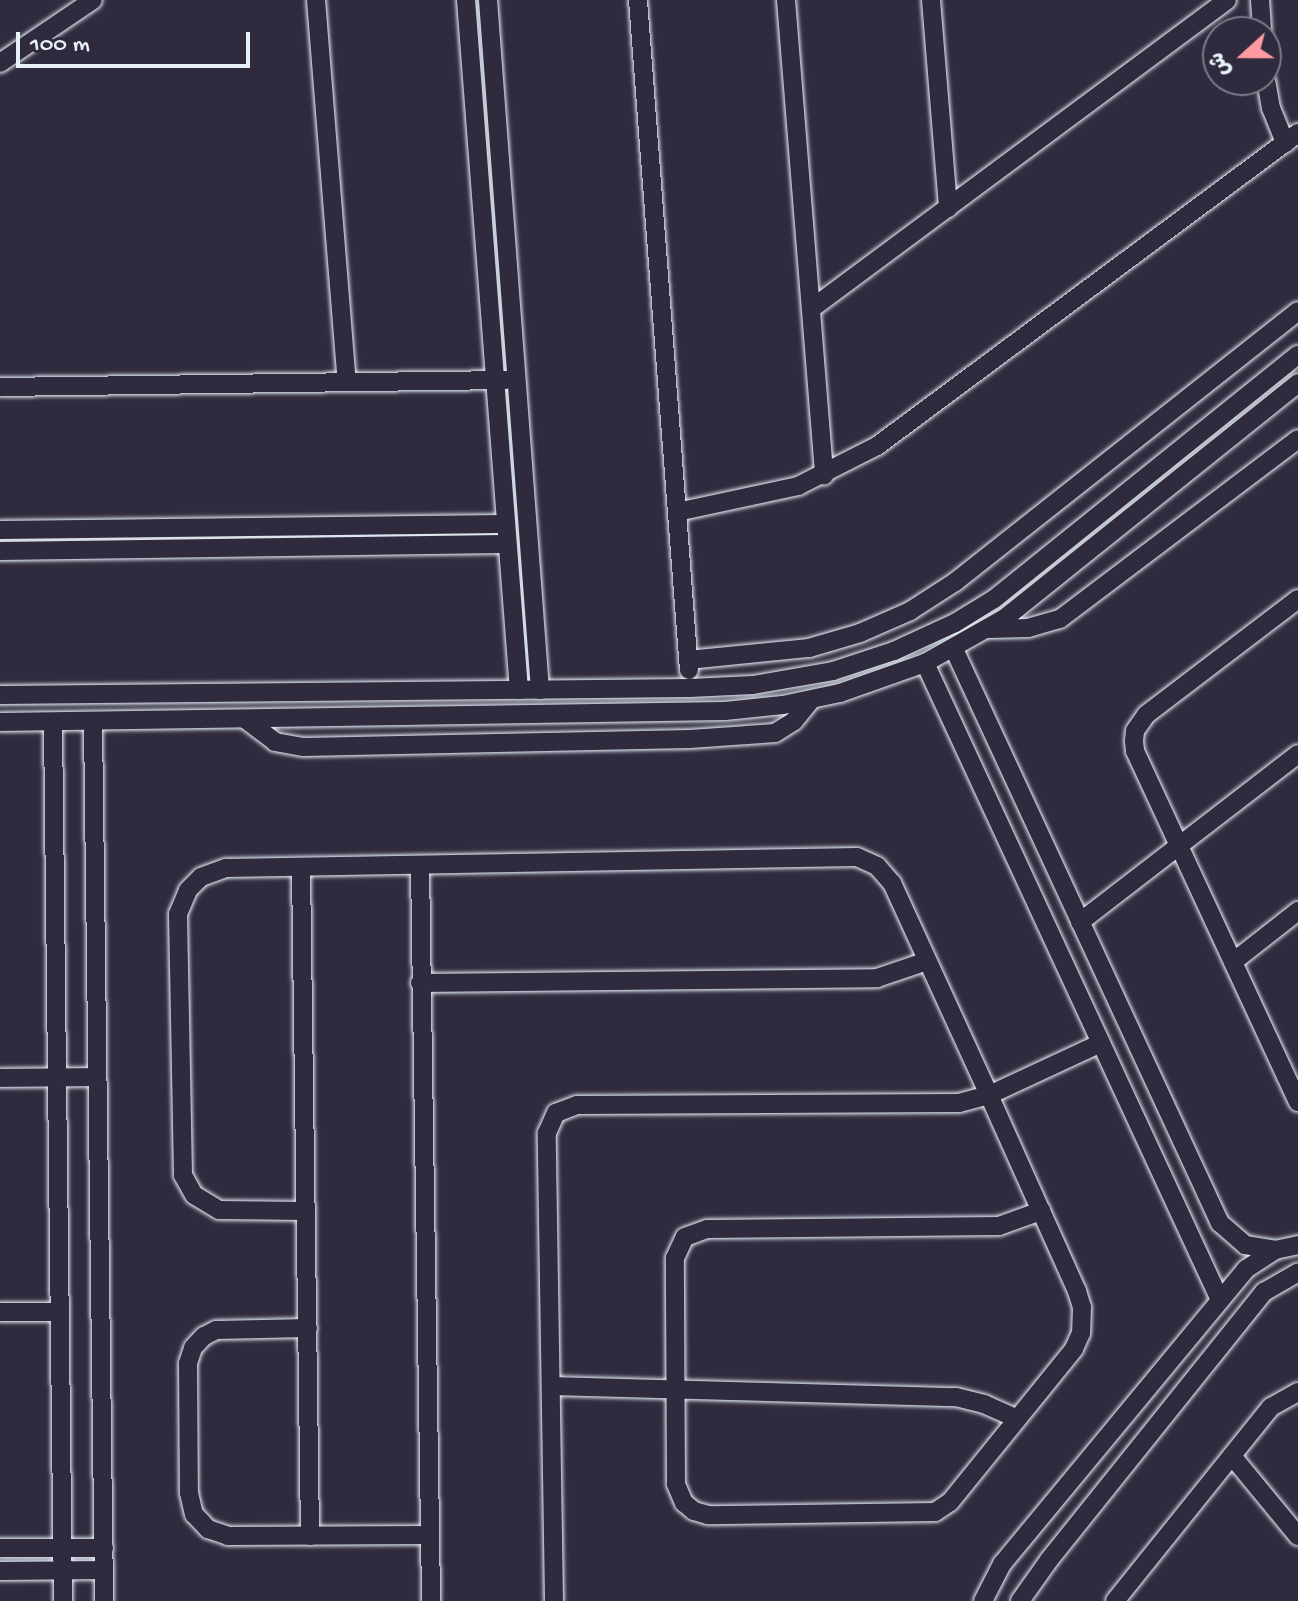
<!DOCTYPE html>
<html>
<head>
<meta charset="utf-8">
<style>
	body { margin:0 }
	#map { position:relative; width:1298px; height:1601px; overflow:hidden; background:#2f2a3d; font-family:"Gochi Hand","Playpen Sans Arabic",sans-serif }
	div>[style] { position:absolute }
	.roads { filter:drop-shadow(0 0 2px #e8f1f8) drop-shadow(0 0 2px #e8f1f8) }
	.street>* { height:18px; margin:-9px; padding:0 9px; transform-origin:9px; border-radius:9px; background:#2f2a3d }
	span { translate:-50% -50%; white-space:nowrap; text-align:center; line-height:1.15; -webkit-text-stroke:6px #2f2a3d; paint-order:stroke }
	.north { position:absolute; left:1202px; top:16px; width:80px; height:80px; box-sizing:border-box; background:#2f2a3d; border:2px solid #797a88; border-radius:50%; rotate:249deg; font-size:22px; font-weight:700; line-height:32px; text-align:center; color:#e8f1f8 }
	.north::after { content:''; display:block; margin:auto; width:28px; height:36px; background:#ff9aa2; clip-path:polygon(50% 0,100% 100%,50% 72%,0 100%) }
	.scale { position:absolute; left:16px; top:32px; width:234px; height:36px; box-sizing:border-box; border:4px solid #e8f1f8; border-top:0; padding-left:10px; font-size:24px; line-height:28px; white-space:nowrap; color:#e8f1f8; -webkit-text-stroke:6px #2f2a3d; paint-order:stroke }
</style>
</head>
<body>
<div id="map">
	<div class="roads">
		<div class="street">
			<i style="left:316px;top:0;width:383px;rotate:85.4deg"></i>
			<i style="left:466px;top:0;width:692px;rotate:85.61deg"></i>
			<i style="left:488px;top:0;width:692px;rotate:85.69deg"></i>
			<i style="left:638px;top:0;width:672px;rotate:85.65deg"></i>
			<i style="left:786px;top:0;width:477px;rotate:85.4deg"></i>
			<i style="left:931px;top:0;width:209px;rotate:85.3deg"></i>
			<i style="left:1260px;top:0;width:32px;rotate:86deg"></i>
			<i style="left:0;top:63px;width:112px;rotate:-34.1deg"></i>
			<i style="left:1266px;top:80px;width:28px;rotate:80deg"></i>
			<i style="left:1271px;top:108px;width:38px;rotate:68deg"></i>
			<i style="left:811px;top:309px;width:518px;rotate:-36.6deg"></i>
			<i style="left:0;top:387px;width:506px;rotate:-0.79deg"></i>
			<i style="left:677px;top:512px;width:124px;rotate:-12.1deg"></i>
			<i style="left:798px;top:486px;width:89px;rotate:-26.9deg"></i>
			<i style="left:877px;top:446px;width:525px;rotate:-36.63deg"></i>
			<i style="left:0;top:530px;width:506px;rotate:-0.68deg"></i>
			<i style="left:0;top:551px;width:507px;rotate:-0.79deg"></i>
			<i style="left:1298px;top:599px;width:191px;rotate:142.7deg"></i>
			<i style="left:1146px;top:715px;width:19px;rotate:125deg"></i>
			<i style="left:1135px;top:731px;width:10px;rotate:96deg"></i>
			<i style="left:1134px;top:741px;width:10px;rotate:84deg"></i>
			<i style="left:1135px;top:751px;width:387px;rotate:65.1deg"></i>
			<i style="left:988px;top:629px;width:40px;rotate:-1.4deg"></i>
			<i style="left:1028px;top:628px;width:33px;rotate:-16deg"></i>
			<i style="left:1060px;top:619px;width:298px;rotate:-37.1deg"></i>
			<i style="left:954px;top:649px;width:633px;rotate:65.14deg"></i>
			<i style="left:1220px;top:1223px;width:33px;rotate:41deg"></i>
			<i style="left:1245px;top:1245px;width:30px;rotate:9deg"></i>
			<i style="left:688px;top:660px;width:122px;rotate:-5.7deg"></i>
			<i style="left:809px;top:648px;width:53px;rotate:-16.4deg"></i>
			<i style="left:860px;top:633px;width:55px;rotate:-23.7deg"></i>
			<i style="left:910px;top:611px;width:54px;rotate:-32.8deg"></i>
			<i style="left:955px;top:582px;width:437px;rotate:-38.3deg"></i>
			<i style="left:925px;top:663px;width:702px;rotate:65.15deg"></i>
			<i style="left:0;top:695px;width:690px;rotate:-0.58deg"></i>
			<i style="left:690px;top:688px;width:63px;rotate:-2.7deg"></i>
			<i style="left:753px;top:685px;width:81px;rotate:-9.9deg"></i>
			<i style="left:833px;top:671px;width:64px;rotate:-18.2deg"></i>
			<i style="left:894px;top:651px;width:67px;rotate:-24.7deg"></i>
			<i style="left:955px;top:623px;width:46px;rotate:-31.6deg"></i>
			<i style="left:994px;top:599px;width:390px;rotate:-38.8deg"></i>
			<i style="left:245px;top:719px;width:38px;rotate:37deg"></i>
			<i style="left:275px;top:742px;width:29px;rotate:10deg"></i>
			<i style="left:304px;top:747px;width:386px;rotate:-1.2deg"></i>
			<i style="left:690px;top:739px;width:85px;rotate:-4deg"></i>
			<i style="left:775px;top:733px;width:22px;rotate:-32deg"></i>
			<i style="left:794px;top:721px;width:27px;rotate:-51deg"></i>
			<i style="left:93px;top:721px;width:880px;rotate:89.28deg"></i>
			<i style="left:0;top:722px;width:725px;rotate:-0.87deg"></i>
			<i style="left:725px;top:711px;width:58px;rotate:-5.9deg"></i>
			<i style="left:783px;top:705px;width:58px;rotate:-11.9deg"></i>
			<i style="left:840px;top:693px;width:90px;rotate:-19.4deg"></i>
			<i style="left:925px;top:663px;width:92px;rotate:-29.4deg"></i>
			<i style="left:1005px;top:618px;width:376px;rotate:-38.7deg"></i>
			<i style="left:53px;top:722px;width:879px;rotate:89.35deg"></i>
			<i style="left:420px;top:865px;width:736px;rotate:89.14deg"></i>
			<i style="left:301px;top:867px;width:669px;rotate:89.23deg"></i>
			<i style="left:1080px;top:922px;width:275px;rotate:-37.6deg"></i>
			<i style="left:1233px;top:962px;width:83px;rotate:-38.1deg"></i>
			<i style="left:420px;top:983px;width:457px;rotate:-0.6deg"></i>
			<i style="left:877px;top:978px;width:53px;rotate:-18.8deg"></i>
			<i style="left:0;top:1078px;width:97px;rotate:-0.6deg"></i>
			<i style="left:306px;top:1211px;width:87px;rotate:-179.3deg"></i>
			<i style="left:219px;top:1210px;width:29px;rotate:-149deg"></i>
			<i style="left:194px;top:1195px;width:23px;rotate:-119deg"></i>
			<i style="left:183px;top:1175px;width:261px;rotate:-91.1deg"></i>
			<i style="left:178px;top:914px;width:26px;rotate:-67deg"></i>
			<i style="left:188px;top:890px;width:18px;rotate:-45deg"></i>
			<i style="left:201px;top:877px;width:27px;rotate:-20deg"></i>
			<i style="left:226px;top:868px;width:631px;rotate:-1deg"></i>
			<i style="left:857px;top:857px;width:22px;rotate:24deg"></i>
			<i style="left:877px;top:866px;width:23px;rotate:49deg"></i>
			<i style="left:892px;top:883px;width:233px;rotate:65.4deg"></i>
			<i style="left:989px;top:1095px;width:127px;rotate:65.9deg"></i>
			<i style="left:1041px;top:1211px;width:88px;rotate:65.8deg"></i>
			<i style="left:1077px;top:1291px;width:17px;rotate:73deg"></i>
			<i style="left:1082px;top:1307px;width:26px;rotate:92deg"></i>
			<i style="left:1081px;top:1333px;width:17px;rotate:114deg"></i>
			<i style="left:1074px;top:1349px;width:197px;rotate:129deg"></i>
			<i style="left:950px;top:1502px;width:18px;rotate:146deg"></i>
			<i style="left:935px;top:1512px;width:227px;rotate:179.2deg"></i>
			<i style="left:708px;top:1515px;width:15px;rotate:-164deg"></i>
			<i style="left:694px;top:1511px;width:13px;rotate:-141deg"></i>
			<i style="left:684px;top:1503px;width:21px;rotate:-113deg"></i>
			<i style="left:676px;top:1484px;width:226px;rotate:-90.3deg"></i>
			<i style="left:675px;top:1258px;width:23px;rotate:-65deg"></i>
			<i style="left:685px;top:1237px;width:23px;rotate:-20deg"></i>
			<i style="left:707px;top:1229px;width:292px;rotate:-0.6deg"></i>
			<i style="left:999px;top:1226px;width:45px;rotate:-19.7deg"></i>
			<i style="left:0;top:1312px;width:60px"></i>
			<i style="left:308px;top:1328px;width:92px;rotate:178.8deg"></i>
			<i style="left:216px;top:1330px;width:13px;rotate:153deg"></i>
			<i style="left:204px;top:1336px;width:16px;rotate:133deg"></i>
			<i style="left:193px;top:1348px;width:16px;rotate:108deg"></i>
			<i style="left:188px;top:1363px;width:130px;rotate:89.6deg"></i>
			<i style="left:189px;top:1493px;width:22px;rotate:77deg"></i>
			<i style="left:194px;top:1514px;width:21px;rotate:47deg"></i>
			<i style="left:208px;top:1529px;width:21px;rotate:19deg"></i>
			<i style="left:228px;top:1536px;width:201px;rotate:-0.3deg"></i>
			<i style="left:551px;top:1386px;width:405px;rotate:1.6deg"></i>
			<i style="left:956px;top:1397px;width:29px;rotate:14deg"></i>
			<i style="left:984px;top:1404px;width:36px;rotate:24deg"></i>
			<i style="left:1232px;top:1456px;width:104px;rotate:50.5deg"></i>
			<i style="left:0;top:1548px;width:104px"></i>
			<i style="left:0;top:1571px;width:104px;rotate:-0.6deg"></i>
			<i style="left:554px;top:1601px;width:468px;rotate:-90.9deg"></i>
			<i style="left:547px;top:1133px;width:22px;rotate:-66deg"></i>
			<i style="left:556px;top:1113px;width:22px;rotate:-21deg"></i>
			<i style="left:577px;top:1105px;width:382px;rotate:-0.3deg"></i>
			<i style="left:959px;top:1103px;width:31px;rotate:-15deg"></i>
			<i style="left:989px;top:1095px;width:123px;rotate:-24.9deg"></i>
			<i style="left:983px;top:1601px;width:42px;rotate:-62.8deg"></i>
			<i style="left:1002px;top:1564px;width:383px;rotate:-50.4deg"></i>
			<i style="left:1246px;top:1269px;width:35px;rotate:-33deg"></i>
			<i style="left:1275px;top:1250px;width:24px;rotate:-12deg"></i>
			<i style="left:1020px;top:1601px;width:50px;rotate:-54.7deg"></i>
			<i style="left:1049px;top:1560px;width:344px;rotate:-51.3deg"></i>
			<i style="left:1264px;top:1292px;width:39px;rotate:-30deg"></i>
			<i style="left:1115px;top:1601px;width:249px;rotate:-51.2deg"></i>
			<i style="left:1271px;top:1407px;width:31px;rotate:-29deg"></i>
		</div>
	</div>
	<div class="north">ش</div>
	<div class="scale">100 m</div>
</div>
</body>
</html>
